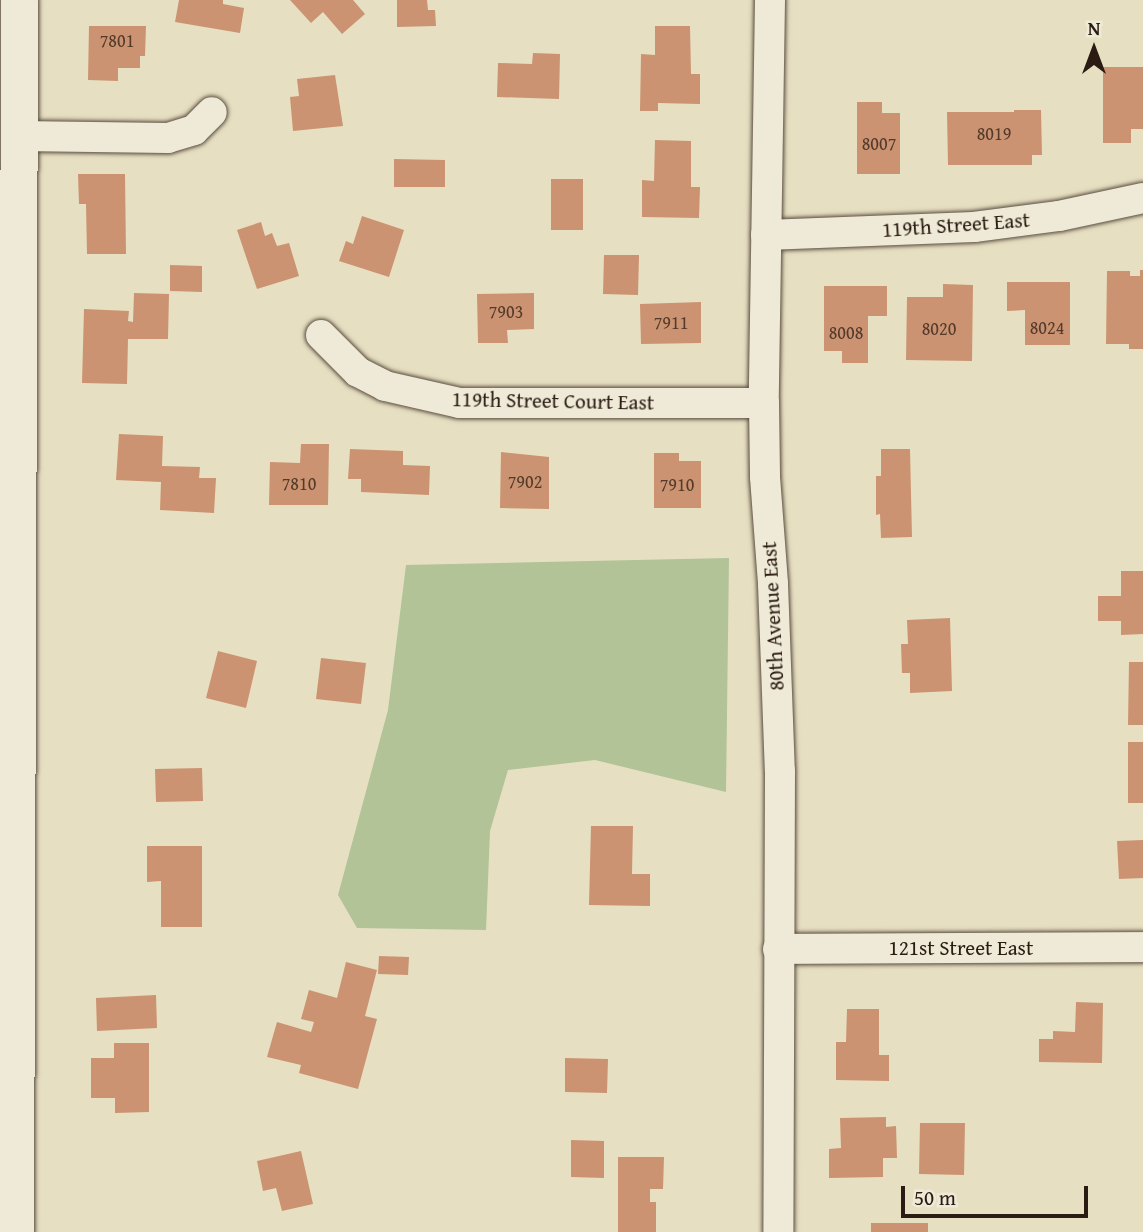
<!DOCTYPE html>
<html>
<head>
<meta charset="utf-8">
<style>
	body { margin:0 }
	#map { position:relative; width:1143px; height:1232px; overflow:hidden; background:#e7dfc2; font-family:"Gentium Book Plus",serif }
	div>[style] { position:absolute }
	.green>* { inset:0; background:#b1c397 }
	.building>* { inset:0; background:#cb9371 }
	.roads { filter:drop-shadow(0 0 2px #5a4d3f) drop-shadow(0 0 2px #5a4d3f) }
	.minor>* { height:30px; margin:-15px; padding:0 15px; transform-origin:15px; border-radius:15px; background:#efead7 }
	.tertiary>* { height:37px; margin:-18.5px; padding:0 18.5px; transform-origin:18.5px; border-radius:18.5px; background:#efead7 }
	span { translate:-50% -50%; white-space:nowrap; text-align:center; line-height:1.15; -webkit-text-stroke:5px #efead7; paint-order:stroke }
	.number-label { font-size:18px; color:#533a2a }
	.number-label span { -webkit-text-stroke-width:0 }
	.street-label { font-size:21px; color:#2b1c13 }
	.north { position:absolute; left:1059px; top:14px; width:70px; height:70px; -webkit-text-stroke:5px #efead7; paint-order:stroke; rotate:0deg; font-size:19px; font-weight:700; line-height:28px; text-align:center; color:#2b1c13 }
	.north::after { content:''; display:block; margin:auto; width:24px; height:32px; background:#2b1c13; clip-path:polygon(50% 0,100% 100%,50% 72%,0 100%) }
	.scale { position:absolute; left:901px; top:1186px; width:187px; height:32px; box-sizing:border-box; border:4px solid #2b1c13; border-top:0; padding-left:9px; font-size:21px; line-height:24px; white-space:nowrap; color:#2b1c13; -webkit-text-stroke:5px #efead7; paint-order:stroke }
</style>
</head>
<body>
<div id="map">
	<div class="green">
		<i style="clip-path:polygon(729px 558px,726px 792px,595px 760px,508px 770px,490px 831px,486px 930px,357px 928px,338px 895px,388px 710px,406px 565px)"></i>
	</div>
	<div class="building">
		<i style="clip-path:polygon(179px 0,223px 0,223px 4px,244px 8px,240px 33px,175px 22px)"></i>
		<i style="clip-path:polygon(290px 0,353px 0,365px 14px,342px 34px,323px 12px,311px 23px)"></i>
		<i style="clip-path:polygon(397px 0,427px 0,428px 10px,435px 10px,436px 26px,397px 27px)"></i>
		<i style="clip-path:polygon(89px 26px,146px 26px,145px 56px,140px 56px,140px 68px,118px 68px,118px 81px,88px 80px)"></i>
		<i style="clip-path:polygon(655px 26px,690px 26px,691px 74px,700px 74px,700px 104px,658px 103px,658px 111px,640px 111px,641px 54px,655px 55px)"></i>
		<i style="clip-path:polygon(533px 53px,560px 54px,559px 99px,497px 97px,498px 63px,532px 64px)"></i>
		<i style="clip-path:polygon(1103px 67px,1143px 67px,1143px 129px,1131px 129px,1131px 143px,1103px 143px)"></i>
		<i style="clip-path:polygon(335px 75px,343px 126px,293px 131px,290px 97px,299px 96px,297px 79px)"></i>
		<i style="clip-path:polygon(857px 102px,882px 102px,882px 113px,900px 113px,900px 174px,857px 174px)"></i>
		<i style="clip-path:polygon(1014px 110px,1041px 110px,1042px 155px,1032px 155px,1032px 165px,948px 165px,947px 112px,1014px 112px)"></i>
		<i style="clip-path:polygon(655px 140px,691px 141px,691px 187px,700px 187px,699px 218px,642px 217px,642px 180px,654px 181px)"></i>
		<i style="clip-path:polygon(394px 159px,445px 160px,445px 187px,394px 187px)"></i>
		<i style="clip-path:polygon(78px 174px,125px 174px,126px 254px,87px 254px,86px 204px,79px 204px)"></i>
		<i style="clip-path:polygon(551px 179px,583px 179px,583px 230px,551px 230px)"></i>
		<i style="clip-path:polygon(362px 216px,404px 230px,389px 277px,339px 261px,346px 241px,353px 244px)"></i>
		<i style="clip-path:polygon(261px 222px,265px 236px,272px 233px,277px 246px,289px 243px,299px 276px,257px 289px,237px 230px)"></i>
		<i style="clip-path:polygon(604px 255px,639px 255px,638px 295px,603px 294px)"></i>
		<i style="clip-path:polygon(170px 265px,202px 266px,202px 292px,170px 291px)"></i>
		<i style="clip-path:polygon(1140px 270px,1143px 270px,1143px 349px,1129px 349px,1129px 344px,1106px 344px,1107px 271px,1130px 271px,1130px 276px,1140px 276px)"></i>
		<i style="clip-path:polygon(1007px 282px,1070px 282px,1070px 345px,1025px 345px,1025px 310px,1007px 311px)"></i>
		<i style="clip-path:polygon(943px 284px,973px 285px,972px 361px,906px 360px,907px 297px,943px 297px)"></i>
		<i style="clip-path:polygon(824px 286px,887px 286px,887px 316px,868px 316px,868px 363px,842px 363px,842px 351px,824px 351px)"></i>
		<i style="clip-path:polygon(134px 293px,169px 294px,168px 339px,128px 339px,127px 384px,82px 383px,84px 309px,129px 311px,128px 321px,133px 322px)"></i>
		<i style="clip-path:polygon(534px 293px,534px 329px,507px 330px,508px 343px,478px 343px,477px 294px)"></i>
		<i style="clip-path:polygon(701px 302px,701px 343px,641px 344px,640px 304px)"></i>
		<i style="clip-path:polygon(119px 434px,163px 436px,162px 466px,200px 467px,199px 478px,216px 478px,214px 513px,160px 510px,161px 482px,116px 480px)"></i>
		<i style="clip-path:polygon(301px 444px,329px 444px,328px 505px,269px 505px,270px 462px,300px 463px)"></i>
		<i style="clip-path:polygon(350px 449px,403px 451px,403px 465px,430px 466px,429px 495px,361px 492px,361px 479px,348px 479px)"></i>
		<i style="clip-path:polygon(881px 449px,910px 449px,912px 537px,881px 538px,880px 514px,876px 515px,876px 476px,881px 476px)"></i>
		<i style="clip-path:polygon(501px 452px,549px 457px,549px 509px,500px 508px)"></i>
		<i style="clip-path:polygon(654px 453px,679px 453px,679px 461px,701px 461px,701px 508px,654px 508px)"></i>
		<i style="clip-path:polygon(1121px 571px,1143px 571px,1143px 634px,1121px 635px,1121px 621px,1098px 621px,1098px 596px,1121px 596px)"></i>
		<i style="clip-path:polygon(950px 618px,952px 691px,910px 693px,910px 673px,902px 673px,901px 644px,908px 644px,907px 620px)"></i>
		<i style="clip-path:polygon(218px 651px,257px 661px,246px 708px,206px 698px)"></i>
		<i style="clip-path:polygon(321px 658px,366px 663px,361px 704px,316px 699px)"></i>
		<i style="clip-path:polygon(1129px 662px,1143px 662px,1143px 725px,1128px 725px)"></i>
		<i style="clip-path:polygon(1128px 742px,1143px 742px,1143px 803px,1128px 803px)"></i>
		<i style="clip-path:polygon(202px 768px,203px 801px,156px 802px,155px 769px)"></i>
		<i style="clip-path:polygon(591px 826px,633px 826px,632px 874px,650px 874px,650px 906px,589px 905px)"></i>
		<i style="clip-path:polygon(1143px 840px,1143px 878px,1119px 879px,1117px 841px)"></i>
		<i style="clip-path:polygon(147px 846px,202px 846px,202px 927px,161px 927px,161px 881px,147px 882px)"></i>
		<i style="clip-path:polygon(379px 956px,409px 957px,408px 975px,378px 974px)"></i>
		<i style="clip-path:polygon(346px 962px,377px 970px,365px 1016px,377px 1019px,358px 1089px,299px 1073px,301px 1065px,267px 1057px,277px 1022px,311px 1032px,314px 1022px,301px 1019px,309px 990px,337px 998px)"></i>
		<i style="clip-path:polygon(156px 995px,157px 1028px,97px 1031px,96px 998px)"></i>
		<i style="clip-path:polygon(1076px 1002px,1103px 1003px,1102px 1063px,1039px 1062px,1039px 1039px,1053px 1039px,1053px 1031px,1075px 1032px)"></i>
		<i style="clip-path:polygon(847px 1009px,879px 1009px,879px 1055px,889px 1055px,889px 1081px,836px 1080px,836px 1042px,846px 1042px)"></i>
		<i style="clip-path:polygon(114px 1043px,149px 1043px,149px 1112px,115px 1113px,115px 1098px,91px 1098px,91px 1058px,114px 1058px)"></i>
		<i style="clip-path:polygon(565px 1058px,608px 1059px,607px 1093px,565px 1092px)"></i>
		<i style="clip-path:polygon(886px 1117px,886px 1127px,896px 1126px,897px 1158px,883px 1158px,883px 1177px,829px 1178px,829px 1149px,841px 1148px,840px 1118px)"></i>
		<i style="clip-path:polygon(920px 1123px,965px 1123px,964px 1175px,919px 1174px)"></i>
		<i style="clip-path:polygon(571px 1140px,604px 1141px,604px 1178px,571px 1177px)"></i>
		<i style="clip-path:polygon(301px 1151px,313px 1204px,282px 1211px,276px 1188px,263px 1191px,257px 1161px)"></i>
		<i style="clip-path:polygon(618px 1157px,664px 1157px,663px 1189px,650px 1189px,650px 1202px,656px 1202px,656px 1232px,618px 1232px)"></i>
		<i style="clip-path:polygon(871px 1223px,928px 1223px,928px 1232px,871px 1232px)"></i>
	</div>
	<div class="roads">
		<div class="minor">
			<i style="left:770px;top:0;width:403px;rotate:90.9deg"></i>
			<i style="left:764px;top:403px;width:74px;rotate:89.2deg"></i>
			<i style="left:765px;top:477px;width:107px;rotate:85.7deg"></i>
			<i style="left:773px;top:584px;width:187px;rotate:87.9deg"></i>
			<i style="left:780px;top:771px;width:461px;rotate:90.2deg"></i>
			<i style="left:18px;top:136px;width:150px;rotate:0.8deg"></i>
			<i style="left:168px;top:138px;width:27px;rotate:-17deg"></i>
			<i style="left:194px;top:130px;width:25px;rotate:-45deg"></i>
			<i style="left:766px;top:235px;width:208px;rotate:-2.2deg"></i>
			<i style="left:974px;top:227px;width:86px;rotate:-7.4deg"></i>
			<i style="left:1059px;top:216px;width:86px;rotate:-12.1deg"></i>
			<i style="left:321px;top:335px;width:52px;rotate:45deg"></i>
			<i style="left:358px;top:372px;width:30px;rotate:27deg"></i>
			<i style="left:385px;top:386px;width:76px;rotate:12.9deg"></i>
			<i style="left:459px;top:403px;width:305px"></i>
			<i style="left:778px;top:949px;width:365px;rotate:-0.3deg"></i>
		</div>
		<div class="tertiary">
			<i style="left:15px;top:1232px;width:1232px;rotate:-89.81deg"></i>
		</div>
	</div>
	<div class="number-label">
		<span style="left:117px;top:41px">7801</span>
		<span style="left:994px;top:134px">8019</span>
		<span style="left:879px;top:144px">8007</span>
		<span style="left:506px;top:312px">7903</span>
		<span style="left:671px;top:323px">7911</span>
		<span style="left:1047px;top:328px">8024</span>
		<span style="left:939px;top:329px">8020</span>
		<span style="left:846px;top:333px">8008</span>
		<span style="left:525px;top:482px">7902</span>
		<span style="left:299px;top:484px">7810</span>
		<span style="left:677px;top:485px">7910</span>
	</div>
	<div class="street-label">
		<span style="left:956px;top:225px;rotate:-4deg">119th Street East</span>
		<span style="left:553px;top:401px;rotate:1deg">119th Street Court East</span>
		<span style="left:773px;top:616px;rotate:-93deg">80th Avenue East</span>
		<span style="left:961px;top:948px">121st Street East</span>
	</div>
	<div class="north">N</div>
	<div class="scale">50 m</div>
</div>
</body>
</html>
